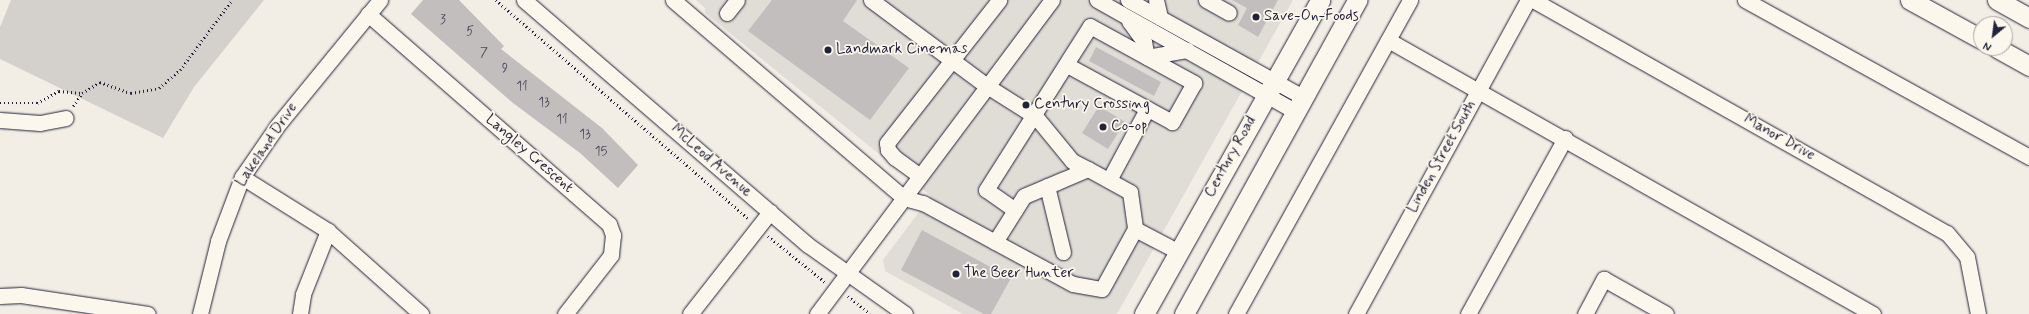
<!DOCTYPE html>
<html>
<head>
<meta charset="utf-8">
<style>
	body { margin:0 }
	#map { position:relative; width:2029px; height:314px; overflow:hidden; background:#f2eee5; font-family:Mynerve,sans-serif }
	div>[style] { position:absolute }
	.built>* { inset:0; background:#e0dcd6 }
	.green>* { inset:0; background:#d4d1cc }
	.building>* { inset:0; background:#c2bebe }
	.path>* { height:2.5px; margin-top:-1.25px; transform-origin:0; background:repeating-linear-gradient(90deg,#22223b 0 1px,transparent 0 4px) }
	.roads { filter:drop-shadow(0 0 1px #22223b) drop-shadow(0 0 1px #22223b) }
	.minor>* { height:15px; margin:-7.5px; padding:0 7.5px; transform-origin:7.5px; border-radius:7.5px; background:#fbf7ec }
	.major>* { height:19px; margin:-9.5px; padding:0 9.5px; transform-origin:9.5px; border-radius:9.5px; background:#fbf7ec }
	.dots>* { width:11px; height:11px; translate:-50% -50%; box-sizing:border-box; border:2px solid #fbf7ec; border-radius:50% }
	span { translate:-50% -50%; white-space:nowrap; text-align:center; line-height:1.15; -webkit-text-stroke:3.5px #fbf7ec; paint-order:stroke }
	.number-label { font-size:13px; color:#4a495c }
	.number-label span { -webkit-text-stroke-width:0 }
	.poi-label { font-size:15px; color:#22223b }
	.left { translate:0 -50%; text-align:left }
	.street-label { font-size:15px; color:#22223b }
	.north { position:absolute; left:1973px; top:16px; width:40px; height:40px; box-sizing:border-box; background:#fbf7ec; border:1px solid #a4a2a5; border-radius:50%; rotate:209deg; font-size:11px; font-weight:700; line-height:16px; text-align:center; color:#22223b }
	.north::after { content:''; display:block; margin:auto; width:14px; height:18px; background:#22223b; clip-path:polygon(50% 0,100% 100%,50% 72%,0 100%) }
</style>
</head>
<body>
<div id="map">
	<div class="built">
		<i style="clip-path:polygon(696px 0,1293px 0,1117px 314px,963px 314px,885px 271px,883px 260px,931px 196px,705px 13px,705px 8px)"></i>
	</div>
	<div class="green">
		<i style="clip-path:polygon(11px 0,264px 0,194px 87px,163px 138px,0 59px,0 27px)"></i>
	</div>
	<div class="building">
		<i style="clip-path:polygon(423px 0,459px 0,504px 46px,501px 49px,602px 128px,638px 165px,618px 188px,580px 153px,513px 103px,411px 14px)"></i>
		<i style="clip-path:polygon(772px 0,857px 0,843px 21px,909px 68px,870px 120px,748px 31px)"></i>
		<i style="clip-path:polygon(1232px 0,1278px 0,1258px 37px,1238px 25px,1247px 8px)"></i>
		<i style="clip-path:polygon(1096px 47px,1161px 82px,1154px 96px,1089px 61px)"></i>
		<i style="clip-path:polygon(1099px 106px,1125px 122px,1108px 149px,1082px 133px)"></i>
		<i style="clip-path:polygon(922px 230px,1011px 278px,991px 314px,984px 314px,901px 270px)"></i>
	</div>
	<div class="path">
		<i style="left:496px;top:0;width:333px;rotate:40.9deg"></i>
		<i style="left:0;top:103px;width:37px"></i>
		<i style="left:37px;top:103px;width:25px;rotate:-29deg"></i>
		<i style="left:59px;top:91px;width:23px;rotate:5deg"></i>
		<i style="left:82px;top:93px;width:21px;rotate:-31deg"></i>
		<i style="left:100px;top:82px;width:33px;rotate:20deg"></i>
		<i style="left:131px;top:93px;width:28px;rotate:-10deg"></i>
		<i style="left:159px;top:88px;width:28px;rotate:-41deg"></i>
		<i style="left:180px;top:70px;width:87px;rotate:-53.4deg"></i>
		<i style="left:73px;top:106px;width:16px;rotate:-55deg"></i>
		<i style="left:768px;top:236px;width:73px;rotate:38.9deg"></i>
		<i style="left:848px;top:296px;width:28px;rotate:39deg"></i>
	</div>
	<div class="roads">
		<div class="minor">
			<i style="left:524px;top:0;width:375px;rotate:40.8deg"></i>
			<i style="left:808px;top:245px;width:119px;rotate:35.4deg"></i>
			<i style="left:673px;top:0;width:304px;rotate:40.6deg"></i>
			<i style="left:904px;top:198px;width:20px;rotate:15deg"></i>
			<i style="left:923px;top:203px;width:170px;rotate:28.4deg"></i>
			<i style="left:1073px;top:284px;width:29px;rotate:10deg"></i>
			<i style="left:1102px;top:289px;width:68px;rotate:-61.2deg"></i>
			<i style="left:1135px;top:229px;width:50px;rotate:27.6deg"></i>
			<i style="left:871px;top:0;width:144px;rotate:36.6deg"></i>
			<i style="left:987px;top:86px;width:58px;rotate:32.3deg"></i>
			<i style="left:1036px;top:117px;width:57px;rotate:50.7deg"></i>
			<i style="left:1072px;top:161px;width:18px;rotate:27deg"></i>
			<i style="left:1097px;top:0;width:227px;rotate:29.3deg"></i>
			<i style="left:1128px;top:0;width:200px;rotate:29deg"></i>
			<i style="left:1156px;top:0;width:18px;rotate:77deg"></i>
			<i style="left:1206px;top:0;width:26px;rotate:29deg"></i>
			<i style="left:1533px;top:0;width:475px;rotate:29.4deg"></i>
			<i style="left:1947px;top:233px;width:31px;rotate:50deg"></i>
			<i style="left:1967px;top:257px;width:58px;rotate:79.1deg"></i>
			<i style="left:1745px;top:0;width:325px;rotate:28.9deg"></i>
			<i style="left:727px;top:13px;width:16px;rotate:-52deg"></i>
			<i style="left:368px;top:14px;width:320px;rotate:41.1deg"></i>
			<i style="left:609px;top:224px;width:12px;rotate:70deg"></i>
			<i style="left:613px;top:235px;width:20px;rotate:96deg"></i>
			<i style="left:611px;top:255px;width:75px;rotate:127.9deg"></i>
			<i style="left:1129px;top:21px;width:26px;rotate:54deg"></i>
			<i style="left:1144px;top:42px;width:15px;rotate:79deg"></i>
			<i style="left:1147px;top:57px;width:41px;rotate:-9.9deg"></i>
			<i style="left:1388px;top:40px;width:557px;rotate:29.46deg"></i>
			<i style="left:0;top:120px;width:40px;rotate:4.3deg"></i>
			<i style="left:40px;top:123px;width:26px;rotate:-11deg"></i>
			<i style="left:920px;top:176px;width:31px;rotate:-144deg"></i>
			<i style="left:895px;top:158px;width:11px;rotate:-131deg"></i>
			<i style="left:888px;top:150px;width:7px;rotate:-98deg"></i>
			<i style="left:887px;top:143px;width:182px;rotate:-51.9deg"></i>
			<i style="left:242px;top:177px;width:102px;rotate:32.1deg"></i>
			<i style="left:328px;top:231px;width:125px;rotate:41.7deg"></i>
			<i style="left:1109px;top:180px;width:81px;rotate:-61.8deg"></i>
			<i style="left:1047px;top:186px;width:68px;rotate:76.4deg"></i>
			<i style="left:1015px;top:210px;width:35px;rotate:-145deg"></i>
			<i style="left:986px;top:190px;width:194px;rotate:-57.6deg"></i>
			<i style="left:1090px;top:26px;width:119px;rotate:28.7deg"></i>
			<i style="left:1194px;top:83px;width:45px;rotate:119.4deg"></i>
			<i style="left:1172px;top:122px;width:119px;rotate:-151.5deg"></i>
			<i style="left:995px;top:242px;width:54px;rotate:-57.8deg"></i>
			<i style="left:1024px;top:196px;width:69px;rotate:-22.9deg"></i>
			<i style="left:1088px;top:169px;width:48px;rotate:28.7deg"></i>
			<i style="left:1130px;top:192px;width:37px;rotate:82deg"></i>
			<i style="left:0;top:296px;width:21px;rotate:-3deg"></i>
			<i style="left:21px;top:295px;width:128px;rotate:8.5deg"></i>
			<i style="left:200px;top:314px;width:75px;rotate:-76.1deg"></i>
			<i style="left:218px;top:241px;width:68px;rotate:-69.4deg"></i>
			<i style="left:242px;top:177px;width:62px;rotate:-55.5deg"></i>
			<i style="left:277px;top:126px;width:163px;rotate:-50.7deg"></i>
			<i style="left:300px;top:314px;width:20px;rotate:-81deg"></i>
			<i style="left:303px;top:294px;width:68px;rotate:-68.4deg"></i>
			<i style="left:690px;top:314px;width:130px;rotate:-51.9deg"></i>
			<i style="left:817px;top:314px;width:392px;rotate:-53.2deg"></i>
			<i style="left:1236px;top:314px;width:359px;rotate:-61deg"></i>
			<i style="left:1356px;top:314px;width:358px;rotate:-61.3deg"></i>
			<i style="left:1468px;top:314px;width:201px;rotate:-61.1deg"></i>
			<i style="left:1585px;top:314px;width:40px;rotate:-62deg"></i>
			<i style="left:1604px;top:279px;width:71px;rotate:29.4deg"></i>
		</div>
		<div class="major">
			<i style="left:1910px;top:0;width:81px;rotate:28.8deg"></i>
			<i style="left:1997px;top:0;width:37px;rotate:29deg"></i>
			<i style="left:1997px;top:48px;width:37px;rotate:29deg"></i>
			<i style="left:1144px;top:314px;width:360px;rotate:-60.7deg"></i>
			<i style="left:1184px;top:314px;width:359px;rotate:-61.1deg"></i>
		</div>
	</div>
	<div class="dots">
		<i style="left:1256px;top:17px;background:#22223b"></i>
		<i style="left:828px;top:50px;background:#22223b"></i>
		<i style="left:1026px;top:105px;background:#22223b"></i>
		<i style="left:1103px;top:127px;background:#22223b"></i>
		<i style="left:956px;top:274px;background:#22223b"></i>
	</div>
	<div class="number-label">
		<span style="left:443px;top:20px">3</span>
		<span style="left:470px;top:32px">5</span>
		<span style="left:484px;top:53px">7</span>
		<span style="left:505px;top:69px">9</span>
		<span style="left:522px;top:87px">11</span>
		<span style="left:544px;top:103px">13</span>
		<span style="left:562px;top:120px">11</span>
		<span style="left:585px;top:135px">13</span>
		<span style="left:601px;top:152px">15</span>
	</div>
	<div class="poi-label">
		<span class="left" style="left:1264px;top:17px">Save-On-Foods</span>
		<span class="left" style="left:836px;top:50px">Landmark Cinemas</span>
		<span class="left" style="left:1034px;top:105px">Century Crossing</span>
		<span class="left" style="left:1111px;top:127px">Co-op</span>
		<span class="left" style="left:964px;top:274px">The Beer Hunter</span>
	</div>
	<div class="street-label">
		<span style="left:1779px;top:138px;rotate:29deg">Manor Drive</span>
		<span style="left:267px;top:145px;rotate:-56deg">Lakeland Drive</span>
		<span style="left:529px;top:154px;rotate:41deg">Langley Crescent</span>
		<span style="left:1231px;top:157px;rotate:-61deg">Century Road</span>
		<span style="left:1442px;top:157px;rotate:-61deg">Linden Street South</span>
		<span style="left:711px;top:161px;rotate:41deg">McLeod Avenue</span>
	</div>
	<div class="north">N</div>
</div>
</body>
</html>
